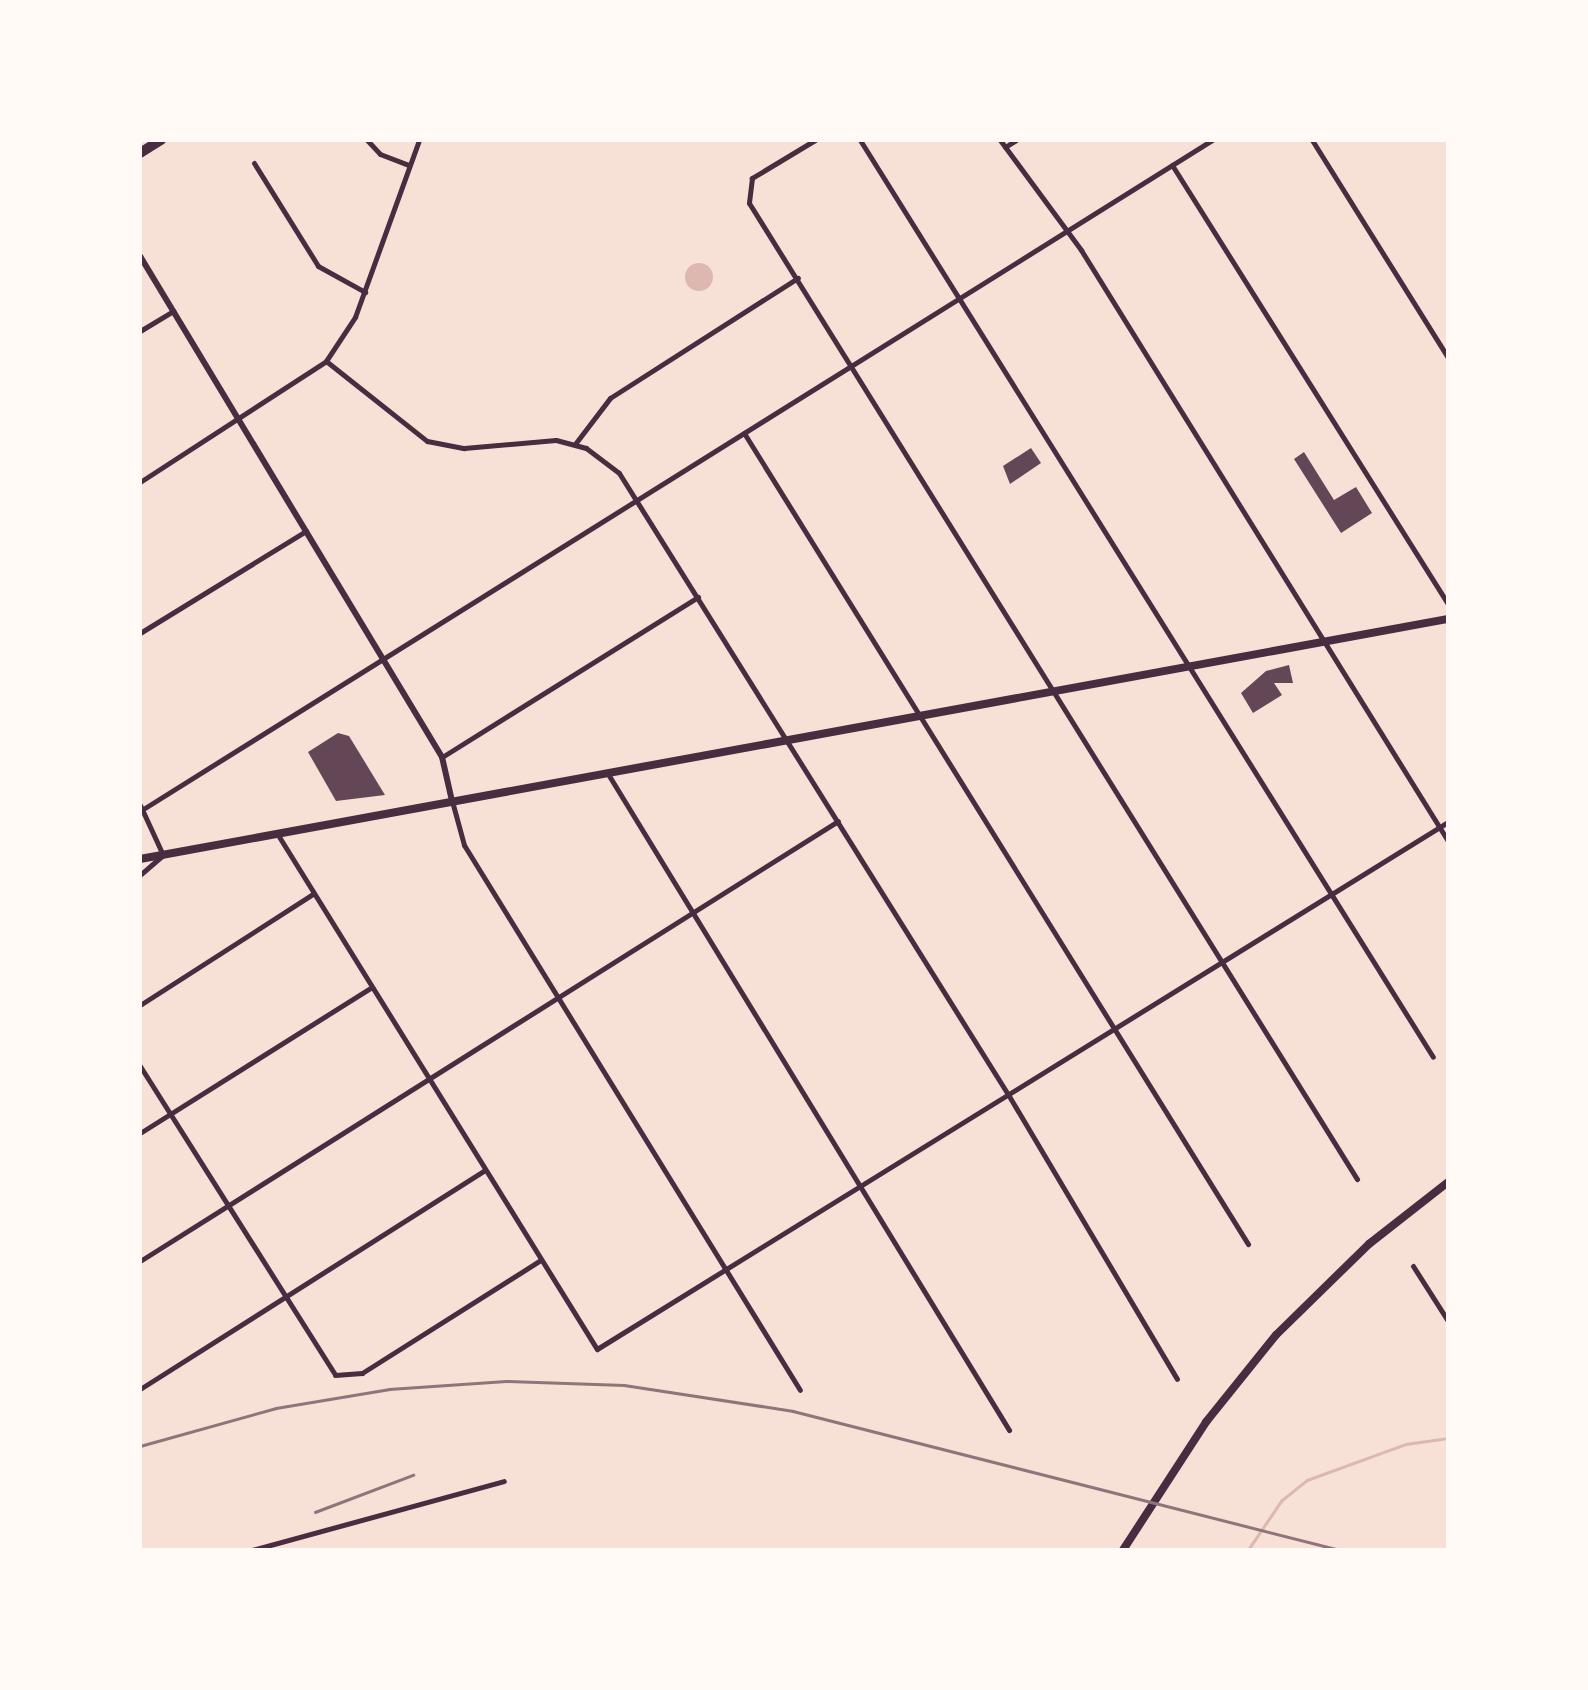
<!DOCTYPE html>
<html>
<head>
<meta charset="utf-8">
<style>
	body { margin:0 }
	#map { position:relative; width:1588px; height:1690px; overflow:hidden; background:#f7e1d7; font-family:"Alegreya Sans",sans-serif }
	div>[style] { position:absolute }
	.water>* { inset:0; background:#dcb8b0 }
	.round { border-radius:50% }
	.stream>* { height:2.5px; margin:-1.25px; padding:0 1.25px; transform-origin:1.25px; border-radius:1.25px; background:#dcb8b0 }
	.building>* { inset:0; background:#644757 }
	.minor>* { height:5px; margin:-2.5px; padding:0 2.5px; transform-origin:2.5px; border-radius:2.5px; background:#4a2c40 }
	.tertiary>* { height:6px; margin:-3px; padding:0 3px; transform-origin:3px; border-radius:3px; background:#4a2c40 }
	.secondary>* { height:8px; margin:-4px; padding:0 4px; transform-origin:4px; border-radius:4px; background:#4a2c40 }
	.motorway>* { height:10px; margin:-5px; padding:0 5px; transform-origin:5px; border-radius:5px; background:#4a2c40 }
	.rail>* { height:2.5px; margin:-1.25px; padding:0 1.25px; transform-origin:1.25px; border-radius:1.25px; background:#8f747c }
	span { translate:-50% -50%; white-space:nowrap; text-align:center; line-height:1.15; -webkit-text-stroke:8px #fffaf5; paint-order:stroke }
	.frame { position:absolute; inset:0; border:142px solid #fffaf5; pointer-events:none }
</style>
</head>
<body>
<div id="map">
	<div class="water">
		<i class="round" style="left:685px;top:263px;width:28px;height:28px"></i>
	</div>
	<div class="stream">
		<i style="left:1248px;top:1550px;width:59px;rotate:-56deg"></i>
		<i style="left:1281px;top:1501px;width:33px;rotate:-39deg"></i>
		<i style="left:1307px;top:1480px;width:105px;rotate:-20deg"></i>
		<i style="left:1406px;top:1444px;width:42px;rotate:-8.1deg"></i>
	</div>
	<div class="building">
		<i style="clip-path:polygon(1031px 448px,1041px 463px,1010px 484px,1003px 466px)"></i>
		<i style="clip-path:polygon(1304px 452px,1334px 500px,1356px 487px,1372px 513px,1341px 533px,1294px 459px)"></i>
		<i style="clip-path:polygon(1289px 665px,1293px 683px,1274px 683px,1282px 695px,1253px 713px,1241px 693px,1266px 671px)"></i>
		<i style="clip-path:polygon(338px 733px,349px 736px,385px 795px,336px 801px,308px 752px)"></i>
	</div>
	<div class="minor">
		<i style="left:367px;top:140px;width:19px;rotate:47deg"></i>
		<i style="left:380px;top:154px;width:31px;rotate:21deg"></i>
		<i style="left:815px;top:140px;width:74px;rotate:148.9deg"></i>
		<i style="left:752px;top:178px;width:25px;rotate:97deg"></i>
		<i style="left:749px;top:203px;width:1150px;rotate:58.08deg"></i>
		<i style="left:860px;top:140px;width:1081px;rotate:58deg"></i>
		<i style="left:1000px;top:140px;width:137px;rotate:53.6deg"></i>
		<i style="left:1081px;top:250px;width:696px;rotate:58.16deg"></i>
		<i style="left:1312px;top:140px;width:257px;rotate:58deg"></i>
		<i style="left:1005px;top:147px;width:13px;rotate:-32deg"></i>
		<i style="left:254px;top:163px;width:121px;rotate:58.1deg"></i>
		<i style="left:318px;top:266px;width:54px;rotate:29deg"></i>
		<i style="left:1172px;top:165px;width:519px;rotate:57.84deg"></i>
		<i style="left:140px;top:331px;width:39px;rotate:-31deg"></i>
		<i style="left:326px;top:361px;width:129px;rotate:38.4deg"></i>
		<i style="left:427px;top:441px;width:38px;rotate:11deg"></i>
		<i style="left:464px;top:448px;width:92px;rotate:-5deg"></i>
		<i style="left:556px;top:440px;width:31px;rotate:15deg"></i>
		<i style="left:586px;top:448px;width:41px;rotate:37.1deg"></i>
		<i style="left:619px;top:473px;width:735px;rotate:57.95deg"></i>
		<i style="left:1009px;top:1096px;width:329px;rotate:59.3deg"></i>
		<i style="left:744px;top:433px;width:955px;rotate:58.14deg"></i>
		<i style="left:575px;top:444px;width:58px;rotate:-52.7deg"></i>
		<i style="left:610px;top:398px;width:223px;rotate:-32.6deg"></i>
		<i style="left:140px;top:482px;width:222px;rotate:-33deg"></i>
		<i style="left:326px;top:361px;width:53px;rotate:-56.6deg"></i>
		<i style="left:355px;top:317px;width:188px;rotate:-70.1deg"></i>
		<i style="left:140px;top:633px;width:195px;rotate:-31.6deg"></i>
		<i style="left:442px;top:757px;width:302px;rotate:-32deg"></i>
		<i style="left:608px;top:774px;width:769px;rotate:58.56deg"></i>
		<i style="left:452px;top:801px;width:46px;rotate:74.7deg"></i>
		<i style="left:464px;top:845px;width:640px;rotate:58.35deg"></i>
		<i style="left:140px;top:805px;width:55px;rotate:65.3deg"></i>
		<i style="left:163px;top:855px;width:30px;rotate:139deg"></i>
		<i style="left:140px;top:811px;width:1265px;rotate:-32.04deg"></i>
		<i style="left:278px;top:835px;width:605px;rotate:58.18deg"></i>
		<i style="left:597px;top:1349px;width:1001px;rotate:-31.77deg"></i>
		<i style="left:140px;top:1005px;width:206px;rotate:-32.7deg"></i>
		<i style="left:140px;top:1066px;width:365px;rotate:57.7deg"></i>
		<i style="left:335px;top:1375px;width:27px;rotate:-4deg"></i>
		<i style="left:362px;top:1373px;width:212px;rotate:-32.3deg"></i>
		<i style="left:140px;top:1133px;width:272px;rotate:-32.2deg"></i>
		<i style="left:140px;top:1261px;width:825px;rotate:-32.23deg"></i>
		<i style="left:1413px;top:1266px;width:65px;rotate:57.5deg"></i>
		<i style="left:140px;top:1389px;width:407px;rotate:-32.4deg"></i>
		<i style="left:252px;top:1550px;width:261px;rotate:-15.3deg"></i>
	</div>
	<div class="tertiary">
		<i style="left:140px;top:256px;width:585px;rotate:58.92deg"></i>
		<i style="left:442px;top:757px;width:45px;rotate:77.2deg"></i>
	</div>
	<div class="secondary">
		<i style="left:140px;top:859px;width:1330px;rotate:-10.4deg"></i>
		<i style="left:1123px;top:1550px;width:153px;rotate:-57deg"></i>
		<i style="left:1206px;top:1422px;width:112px;rotate:-51.2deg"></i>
		<i style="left:1276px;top:1335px;width:130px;rotate:-44.4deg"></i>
		<i style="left:1369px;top:1244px;width:100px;rotate:-38.1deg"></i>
	</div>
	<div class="motorway">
		<i style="left:140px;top:153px;width:25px;rotate:-32deg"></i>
	</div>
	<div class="rail">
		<i style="left:140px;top:1446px;width:141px;rotate:-15.6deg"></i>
		<i style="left:276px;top:1408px;width:115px;rotate:-9.5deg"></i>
		<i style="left:389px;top:1389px;width:117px;rotate:-3.9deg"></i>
		<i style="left:506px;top:1381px;width:118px;rotate:1.9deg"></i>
		<i style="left:624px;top:1385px;width:171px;rotate:8.7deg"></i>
		<i style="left:793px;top:1411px;width:564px;rotate:14.26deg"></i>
		<i style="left:315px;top:1512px;width:105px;rotate:-20.7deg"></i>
	</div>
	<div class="frame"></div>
</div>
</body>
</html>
